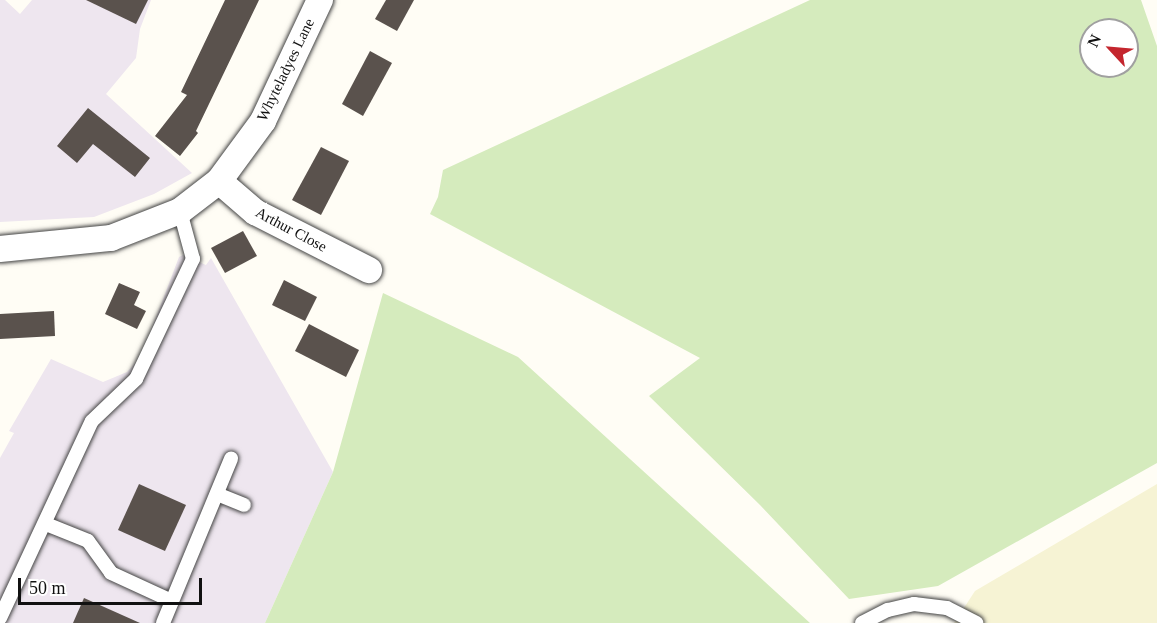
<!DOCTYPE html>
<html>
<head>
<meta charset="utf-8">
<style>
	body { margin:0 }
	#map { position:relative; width:1157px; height:623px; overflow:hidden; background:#fffdf5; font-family:Georgia,serif }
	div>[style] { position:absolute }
	.industrial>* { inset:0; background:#eee6ef }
	.farmland>* { inset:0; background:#f6f3d4 }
	.green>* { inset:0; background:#d5ebbd }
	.building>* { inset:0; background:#5a524d }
	.roads { filter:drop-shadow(0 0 2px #444) drop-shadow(0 0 2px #444) }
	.lane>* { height:14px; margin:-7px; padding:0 7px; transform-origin:7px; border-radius:7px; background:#fff }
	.street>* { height:26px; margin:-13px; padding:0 13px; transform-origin:13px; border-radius:13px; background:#fff }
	span { translate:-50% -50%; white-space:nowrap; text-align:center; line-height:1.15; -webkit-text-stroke:6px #fff; paint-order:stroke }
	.street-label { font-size:15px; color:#111 }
	.north { position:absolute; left:1079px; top:18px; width:60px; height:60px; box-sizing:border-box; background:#fff; border:2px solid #a0a0a0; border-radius:50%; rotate:296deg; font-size:16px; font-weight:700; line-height:24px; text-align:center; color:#111 }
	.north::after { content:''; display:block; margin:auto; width:21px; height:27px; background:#c4262e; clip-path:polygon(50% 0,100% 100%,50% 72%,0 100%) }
	.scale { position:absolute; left:18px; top:578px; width:184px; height:27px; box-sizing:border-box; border:3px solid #111; border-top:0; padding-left:8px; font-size:18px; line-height:21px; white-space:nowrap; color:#111; -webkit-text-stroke:4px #fff; paint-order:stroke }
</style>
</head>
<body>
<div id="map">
	<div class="industrial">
		<i style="clip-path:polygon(0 0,5px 0,20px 14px,32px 0,151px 0,140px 29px,136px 58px,106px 94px,192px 173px,154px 194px,94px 217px,0 222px)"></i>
		<i style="clip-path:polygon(183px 255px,206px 265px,211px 258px,333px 472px,265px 623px,0 623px,0 458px,14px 433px,9px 431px,51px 359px,103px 382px,127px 372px,141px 357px,179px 257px)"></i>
	</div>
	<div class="farmland">
		<i style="clip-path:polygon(1157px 484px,1157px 623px,954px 623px,975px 591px)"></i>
	</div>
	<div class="green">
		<i style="clip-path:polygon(evenodd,810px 0,1141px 0,1157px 46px,1157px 463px,938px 586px,849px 599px,760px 505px,649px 396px,700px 358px,430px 214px,438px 197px,443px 170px,810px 0,1091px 30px,1127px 30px,1127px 66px,1091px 66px,1091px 30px)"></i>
		<i style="clip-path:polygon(383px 293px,518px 357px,810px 623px,265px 623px,333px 472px)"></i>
	</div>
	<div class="building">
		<i style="clip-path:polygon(86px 0,148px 0,136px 24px)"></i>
		<i style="clip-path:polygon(225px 0,259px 0,196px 131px,198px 133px,180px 156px,155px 136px,187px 95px,181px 92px)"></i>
		<i style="clip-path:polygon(386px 0,414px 0,397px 31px,375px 19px)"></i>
		<i style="clip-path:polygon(370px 51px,392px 63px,363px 116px,342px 104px)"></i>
		<i style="clip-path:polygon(88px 108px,150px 158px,135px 177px,93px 144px,77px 163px,57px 146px)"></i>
		<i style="clip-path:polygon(321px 147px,349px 161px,321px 215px,292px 200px)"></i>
		<i style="clip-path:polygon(243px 231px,257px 256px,225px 273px,211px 248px)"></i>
		<i style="clip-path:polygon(284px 280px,317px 297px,305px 321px,272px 305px)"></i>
		<i style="clip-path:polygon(119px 283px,140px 292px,134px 305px,146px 311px,137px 329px,105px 314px)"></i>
		<i style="clip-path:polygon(54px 311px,55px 336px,0 339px,0 314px)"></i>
		<i style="clip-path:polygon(309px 324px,359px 350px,346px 377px,295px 351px)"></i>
		<i style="clip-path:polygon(139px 484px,186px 505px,165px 551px,118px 530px)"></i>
		<i style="clip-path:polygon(84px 598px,140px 623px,73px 623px)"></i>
	</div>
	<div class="roads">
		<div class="lane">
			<i style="left:217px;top:494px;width:29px;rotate:22deg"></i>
			<i style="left:46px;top:524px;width:45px;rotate:22deg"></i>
			<i style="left:88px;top:541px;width:39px;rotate:54deg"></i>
			<i style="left:111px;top:573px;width:67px;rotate:24.7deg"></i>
			<i style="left:0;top:618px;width:217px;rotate:-65deg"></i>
			<i style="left:92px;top:421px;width:61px;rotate:-43.7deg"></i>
			<i style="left:136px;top:379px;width:133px;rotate:-64.6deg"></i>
			<i style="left:193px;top:259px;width:50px;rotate:-105.2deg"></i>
			<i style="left:163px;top:623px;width:178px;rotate:-67.5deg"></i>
			<i style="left:862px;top:623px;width:29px;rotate:-27deg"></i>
			<i style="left:888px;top:610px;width:27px;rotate:-13deg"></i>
			<i style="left:914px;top:604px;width:33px;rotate:7deg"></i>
			<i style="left:947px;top:608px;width:33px;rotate:27deg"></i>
		</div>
		<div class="street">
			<i style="left:219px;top:181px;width:48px;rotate:40.7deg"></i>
			<i style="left:255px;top:212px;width:128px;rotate:27deg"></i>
			<i style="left:0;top:249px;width:112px;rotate:-5.7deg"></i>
			<i style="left:111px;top:238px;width:74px;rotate:-21.4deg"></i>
			<i style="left:180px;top:211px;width:49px;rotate:-37.6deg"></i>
			<i style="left:219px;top:181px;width:74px;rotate:-53.7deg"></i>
			<i style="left:263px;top:121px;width:134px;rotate:-64.8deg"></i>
		</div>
	</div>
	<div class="street-label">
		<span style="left:286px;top:70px;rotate:-64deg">Whyteladyes Lane</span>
		<span style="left:291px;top:230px;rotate:28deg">Arthur Close</span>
	</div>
	<div class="north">N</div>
	<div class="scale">50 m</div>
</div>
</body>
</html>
